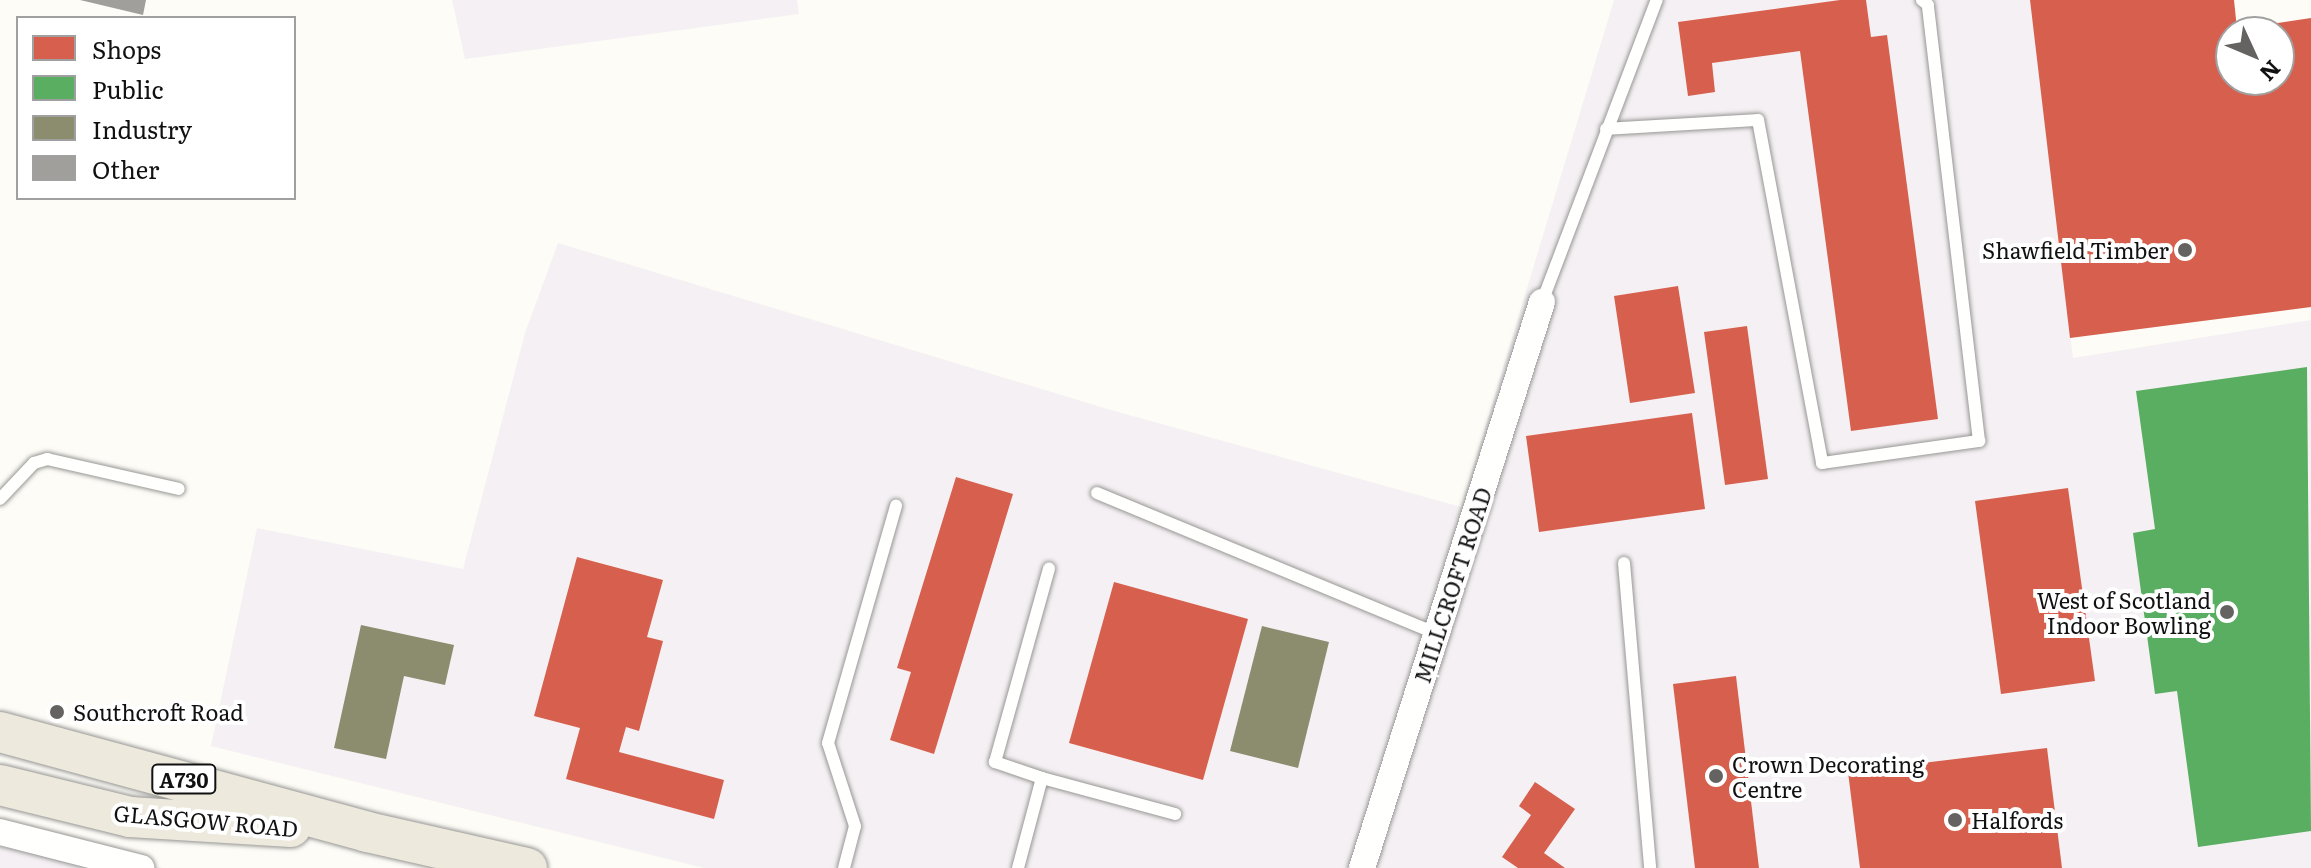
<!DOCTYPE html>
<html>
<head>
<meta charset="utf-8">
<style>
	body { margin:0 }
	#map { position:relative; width:2311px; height:868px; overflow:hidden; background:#fdfcf7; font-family:Literata,serif }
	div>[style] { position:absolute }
	.industrial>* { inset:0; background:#f5f0f3 }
	.shops>* { inset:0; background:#d6604d }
	.public>* { inset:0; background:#5aae61 }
	.industry>* { inset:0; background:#8c8c6e }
	.building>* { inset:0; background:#a19f9c }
	.roads { filter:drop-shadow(0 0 2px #979795) drop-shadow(0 0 2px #979795) }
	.service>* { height:12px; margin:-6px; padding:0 6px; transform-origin:6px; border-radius:6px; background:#fffffe }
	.minor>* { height:26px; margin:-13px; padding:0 13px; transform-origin:13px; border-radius:13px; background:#fffffe }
	.primary>* { height:40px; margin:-20px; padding:0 20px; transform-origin:20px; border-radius:20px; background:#ede9dc }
	.dots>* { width:22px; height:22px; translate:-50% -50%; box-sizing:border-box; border:4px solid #fff; border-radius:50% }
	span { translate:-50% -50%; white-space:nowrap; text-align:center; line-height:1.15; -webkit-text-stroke:8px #fff; paint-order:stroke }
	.shield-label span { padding:2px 6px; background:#fff; border:2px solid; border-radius:6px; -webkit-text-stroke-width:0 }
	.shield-label { font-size:20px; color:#111; font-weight:700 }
	.poi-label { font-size:22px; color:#111 }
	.right { translate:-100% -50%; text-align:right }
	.left { translate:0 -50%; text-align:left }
	.street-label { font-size:22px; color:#111 }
	.legend { position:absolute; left:16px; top:16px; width:280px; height:184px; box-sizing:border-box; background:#fff; border:2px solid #a0a0a0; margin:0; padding:10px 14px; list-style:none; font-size:24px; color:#111 }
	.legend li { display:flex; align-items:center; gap:16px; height:40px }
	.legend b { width:40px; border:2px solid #a0a0a0 }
	.north { position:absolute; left:2215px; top:16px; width:80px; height:80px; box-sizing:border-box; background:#fff; border:2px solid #a0a0a0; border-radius:50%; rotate:134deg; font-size:22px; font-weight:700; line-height:32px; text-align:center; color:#111 }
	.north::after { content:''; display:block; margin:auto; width:28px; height:36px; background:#646362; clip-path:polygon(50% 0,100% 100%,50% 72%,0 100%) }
</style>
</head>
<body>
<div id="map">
	<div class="industrial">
		<i style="clip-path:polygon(452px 0,797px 0,799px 14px,465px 59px)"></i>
		<i style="clip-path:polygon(1614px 0,2030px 0,2073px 358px,2311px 320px,2311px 868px,704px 868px,211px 746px,257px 528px,463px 569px,525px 333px,558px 243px,1111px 410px,1461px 507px)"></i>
		<i style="clip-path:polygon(0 838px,163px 868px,0 868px)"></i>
	</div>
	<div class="shops">
		<i style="clip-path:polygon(1840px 0,1866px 0,1871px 37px,1887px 35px,1938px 419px,1851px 431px,1800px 51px,1712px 63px,1715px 92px,1688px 96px,1678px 22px)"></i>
		<i style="clip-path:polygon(evenodd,2030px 0,2234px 0,2237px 29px,2311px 18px,2311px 307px,2070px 338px,2030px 0,2231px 32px,2279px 32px,2279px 80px,2231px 80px,2231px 32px)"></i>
		<i style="clip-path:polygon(1678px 286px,1695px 393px,1630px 403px,1614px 296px)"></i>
		<i style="clip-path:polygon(1747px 326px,1768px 479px,1725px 485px,1704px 332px)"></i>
		<i style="clip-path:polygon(1692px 413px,1705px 509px,1539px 532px,1526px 436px)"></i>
		<i style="clip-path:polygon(956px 477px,1013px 494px,934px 754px,890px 740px,911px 672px,897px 668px)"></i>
		<i style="clip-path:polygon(2068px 488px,2095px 681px,2001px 694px,1975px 501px)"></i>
		<i style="clip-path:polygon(577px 557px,663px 580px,647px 637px,663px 641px,639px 731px,626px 727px,619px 752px,724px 780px,714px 819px,566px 779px,580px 728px,534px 716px)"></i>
		<i style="clip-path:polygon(1114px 582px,1248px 619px,1203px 780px,1069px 743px)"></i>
		<i style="clip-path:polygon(1736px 676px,1759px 868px,1695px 868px,1673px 684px)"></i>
		<i style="clip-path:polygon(2047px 748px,2062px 868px,1860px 868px,1848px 772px)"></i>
		<i style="clip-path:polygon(1535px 782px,1575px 809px,1544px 853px,1565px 868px,1518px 868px,1502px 857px,1531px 815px,1519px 806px)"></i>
	</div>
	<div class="public">
		<i style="clip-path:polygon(2307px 367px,2311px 831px,2198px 847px,2177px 691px,2155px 694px,2133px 533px,2155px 529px,2136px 391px)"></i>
	</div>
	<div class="industry">
		<i style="clip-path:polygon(361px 625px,454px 645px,445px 685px,404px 676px,386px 759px,334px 748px)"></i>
		<i style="clip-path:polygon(1262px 626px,1329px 642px,1298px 768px,1230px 751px)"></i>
	</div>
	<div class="building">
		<i style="clip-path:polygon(80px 0,146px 0,143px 15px)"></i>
	</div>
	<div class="roads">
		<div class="service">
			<i style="left:1606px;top:129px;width:152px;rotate:-3.4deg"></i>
			<i style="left:1758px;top:120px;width:349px;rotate:79.4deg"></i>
			<i style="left:1822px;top:463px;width:159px;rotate:-8deg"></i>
			<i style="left:1979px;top:441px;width:439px;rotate:-96.7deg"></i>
			<i style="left:1928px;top:5px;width:8px;rotate:-140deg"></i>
			<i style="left:1542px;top:302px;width:323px;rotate:-69.2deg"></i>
			<i style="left:1097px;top:493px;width:368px;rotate:22.5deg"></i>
			<i style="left:0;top:499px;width:50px;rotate:-46.6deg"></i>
			<i style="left:34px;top:463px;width:14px;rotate:-17deg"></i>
			<i style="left:47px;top:459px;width:135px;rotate:12.8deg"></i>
			<i style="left:1624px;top:563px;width:306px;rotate:85.1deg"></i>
			<i style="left:1042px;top:778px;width:138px;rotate:15.1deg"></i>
			<i style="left:844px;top:868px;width:43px;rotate:-75.3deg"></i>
			<i style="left:855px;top:826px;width:87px;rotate:-108deg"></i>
			<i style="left:828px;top:743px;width:247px;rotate:-74deg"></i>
			<i style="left:1018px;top:868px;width:93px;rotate:-75.1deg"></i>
			<i style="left:1042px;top:778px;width:50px;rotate:-161.2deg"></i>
			<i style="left:995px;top:762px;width:201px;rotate:-74.4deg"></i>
		</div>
		<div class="minor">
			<i style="left:0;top:832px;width:146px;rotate:14.3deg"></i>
			<i style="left:1362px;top:868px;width:594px;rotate:-72.36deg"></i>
		</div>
		<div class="primary">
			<i style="left:0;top:732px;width:380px;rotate:15.2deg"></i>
			<i style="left:367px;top:832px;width:164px;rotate:12.7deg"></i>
			<i style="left:0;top:785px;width:134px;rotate:13.8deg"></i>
			<i style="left:130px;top:817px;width:161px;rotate:3.6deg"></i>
		</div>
	</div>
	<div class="dots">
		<i style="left:2185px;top:250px;background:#646362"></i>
		<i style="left:2227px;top:612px;background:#646362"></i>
		<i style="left:57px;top:712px;background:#646362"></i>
		<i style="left:1716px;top:776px;background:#646362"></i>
		<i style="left:1955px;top:820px;background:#646362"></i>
	</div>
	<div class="shield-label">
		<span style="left:184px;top:779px">A730</span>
	</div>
	<div class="poi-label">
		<span class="right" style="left:2169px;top:250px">Shawfield Timber</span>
		<span class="right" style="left:2211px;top:612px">West of Scotland<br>Indoor Bowling</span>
		<span class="left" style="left:73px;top:712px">Southcroft Road</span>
		<span class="left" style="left:1732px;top:776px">Crown Decorating<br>Centre</span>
		<span class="left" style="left:1971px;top:820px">Halfords</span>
	</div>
	<div class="street-label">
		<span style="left:1452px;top:585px;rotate:-72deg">MILLCROFT ROAD</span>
		<span style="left:206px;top:820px;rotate:5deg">GLASGOW ROAD</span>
	</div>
	<ul class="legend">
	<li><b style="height:22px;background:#d6604d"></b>Shops</li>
	<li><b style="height:22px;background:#5aae61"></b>Public</li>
	<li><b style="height:22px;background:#8c8c6e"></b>Industry</li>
	<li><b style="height:22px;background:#a19f9c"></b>Other</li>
	</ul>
	<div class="north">N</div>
</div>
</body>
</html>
